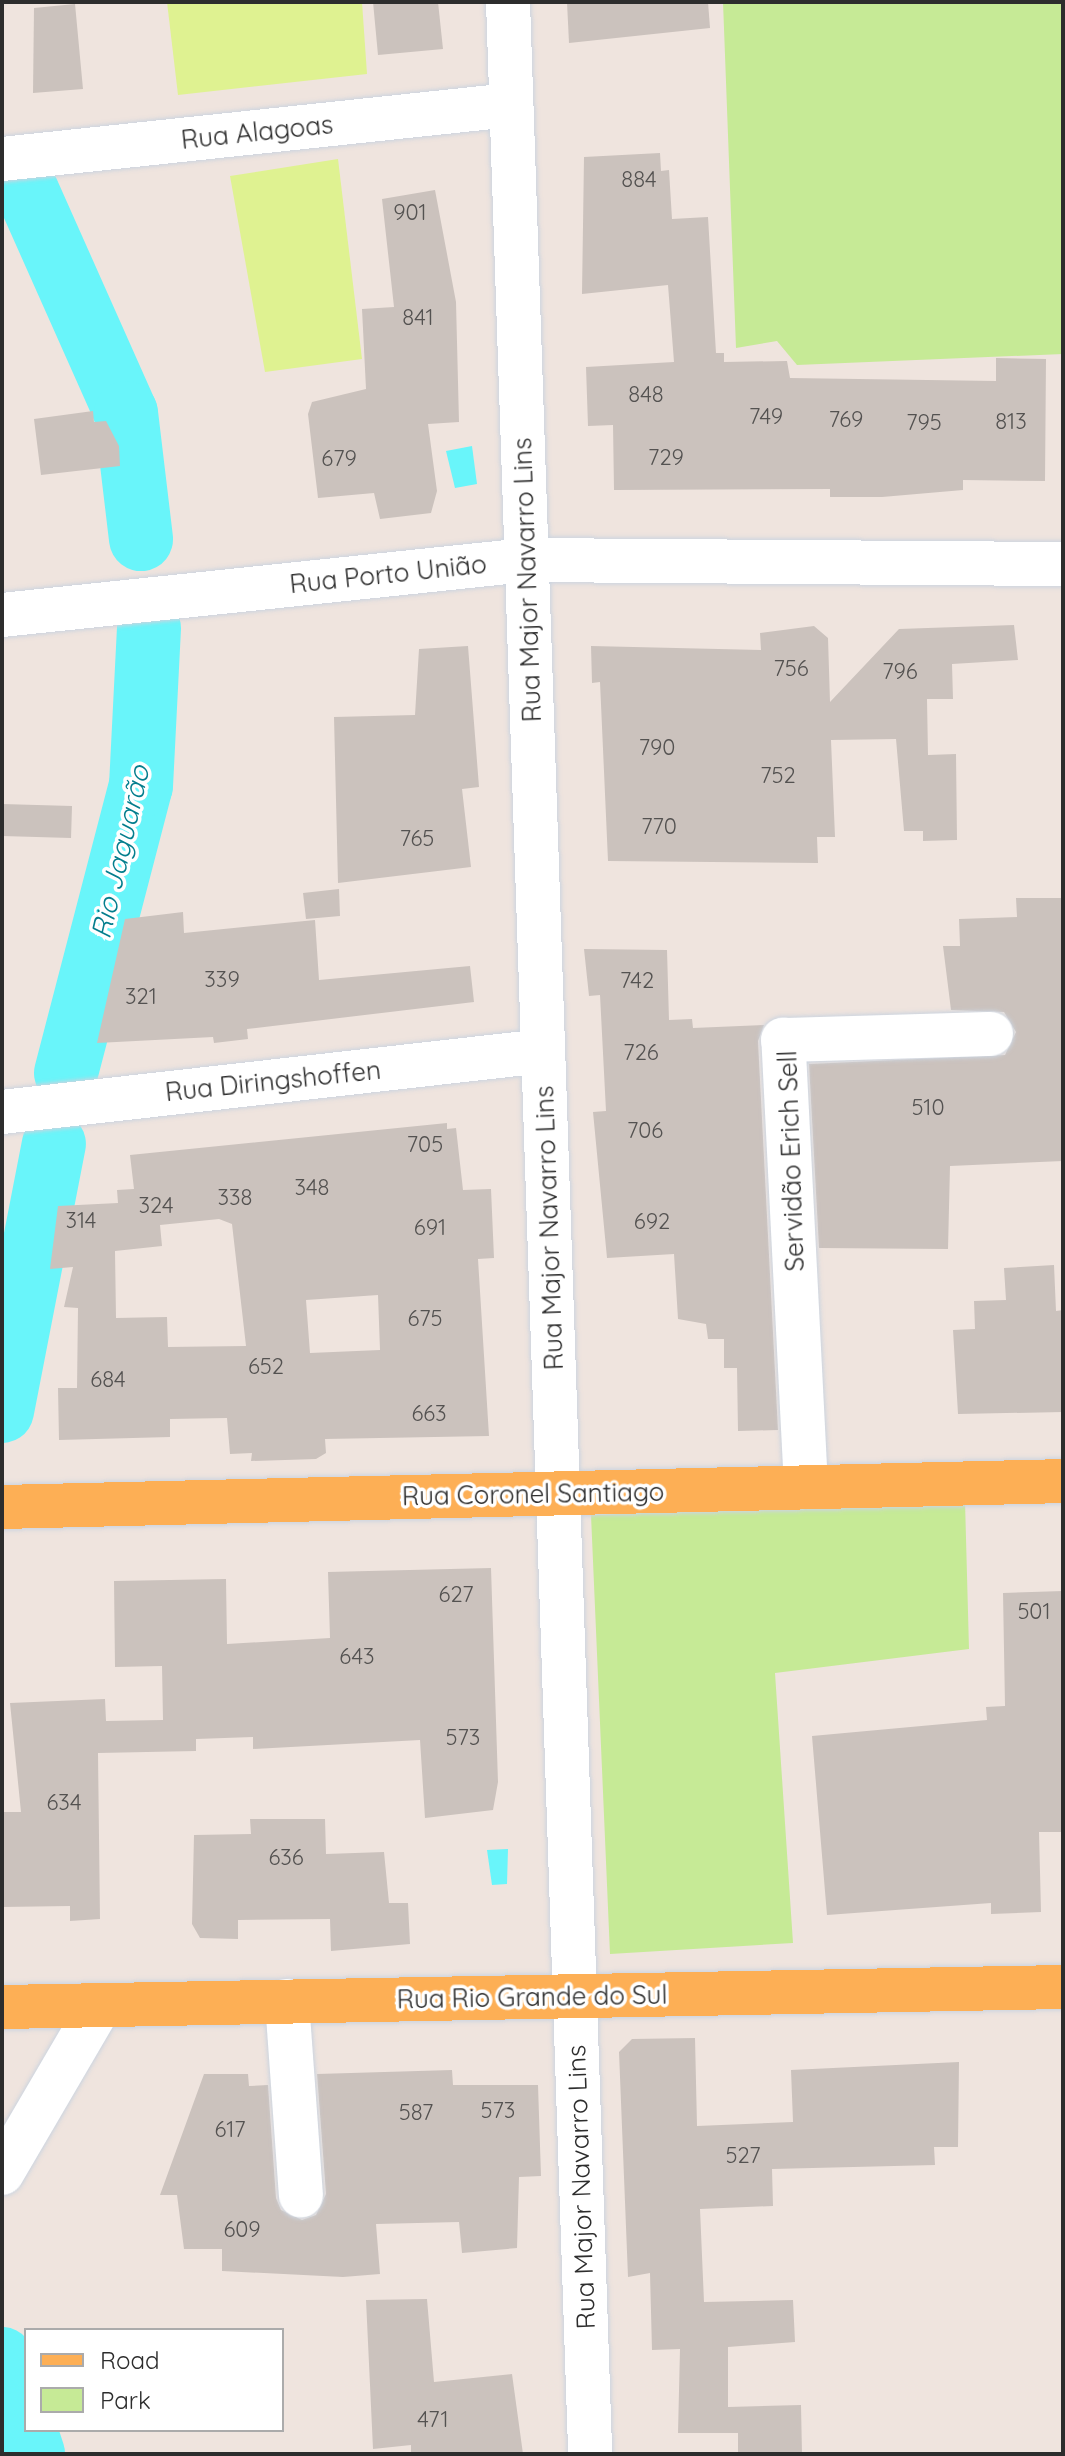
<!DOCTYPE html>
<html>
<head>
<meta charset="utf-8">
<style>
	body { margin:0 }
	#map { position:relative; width:1065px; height:2456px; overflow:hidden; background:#efe4de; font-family:Quicksand,sans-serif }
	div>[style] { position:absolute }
	.green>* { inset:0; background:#c6ea96 }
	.pitch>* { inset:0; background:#dff291 }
	.water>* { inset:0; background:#69f5fa }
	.river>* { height:64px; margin:-32px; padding:0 32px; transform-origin:32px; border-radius:32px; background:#69f5fa }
	.building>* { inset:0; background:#cbc2bd }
	.roads { filter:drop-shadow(0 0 2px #ccd4df) drop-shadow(0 0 2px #ccd4df) }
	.minor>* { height:44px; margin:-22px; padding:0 22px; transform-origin:22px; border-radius:22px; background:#fff }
	.major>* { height:44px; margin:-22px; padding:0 22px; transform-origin:22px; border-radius:22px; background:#fdaf55 }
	span { translate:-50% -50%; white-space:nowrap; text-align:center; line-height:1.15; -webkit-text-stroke:7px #fff; paint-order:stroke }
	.number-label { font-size:22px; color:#545251 }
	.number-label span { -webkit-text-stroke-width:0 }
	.street-label { font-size:26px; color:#2d2d2d }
	.water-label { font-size:28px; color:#047e8d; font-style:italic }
	.frame { position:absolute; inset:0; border:4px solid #2d2d2d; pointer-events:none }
	.legend { position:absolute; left:24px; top:2328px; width:260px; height:104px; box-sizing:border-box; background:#fff; border:2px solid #ababab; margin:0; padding:10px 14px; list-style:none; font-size:24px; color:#2d2d2d }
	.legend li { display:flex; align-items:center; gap:16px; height:40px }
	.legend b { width:40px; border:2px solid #ababab }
</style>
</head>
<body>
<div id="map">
	<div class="green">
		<i style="clip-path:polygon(723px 2px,1063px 2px,1063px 354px,797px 365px,777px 341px,736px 348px)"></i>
		<i style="clip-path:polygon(965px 1501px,969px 1649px,775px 1673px,793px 1943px,610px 1954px,591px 1515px)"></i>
	</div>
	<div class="pitch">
		<i style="clip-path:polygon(167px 2px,362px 2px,367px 74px,178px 95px)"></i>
		<i style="clip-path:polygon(338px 159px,362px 359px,265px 372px,230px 176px)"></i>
	</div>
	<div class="water">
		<i style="clip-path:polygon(472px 446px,477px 484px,455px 488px,446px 451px)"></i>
		<i style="clip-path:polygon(508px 1849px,507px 1884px,492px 1885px,487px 1850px)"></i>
	</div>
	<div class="river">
		<i style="left:27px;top:191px;width:243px;rotate:66deg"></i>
		<i style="left:126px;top:413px;width:127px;rotate:83.2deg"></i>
		<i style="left:66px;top:1073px;width:297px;rotate:-75.4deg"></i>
		<i style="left:141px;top:786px;width:158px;rotate:-87.1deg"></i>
		<i style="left:2px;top:1411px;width:272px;rotate:-79deg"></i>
		<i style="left:2px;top:2359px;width:100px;rotate:71.9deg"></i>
	</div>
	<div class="building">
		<i style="clip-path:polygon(373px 2px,438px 2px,443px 49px,378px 55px)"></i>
		<i style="clip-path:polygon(567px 2px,708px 2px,710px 28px,569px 43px)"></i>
		<i style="clip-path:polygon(75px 4px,83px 89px,33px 93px,34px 8px)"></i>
		<i style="clip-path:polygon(660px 153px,661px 171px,669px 170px,672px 219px,708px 217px,716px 353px,724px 353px,724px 362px,787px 361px,790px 378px,996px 381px,996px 358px,1046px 359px,1045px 481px,963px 480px,963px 490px,882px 497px,830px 497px,830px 489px,614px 490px,613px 425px,588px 426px,586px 367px,674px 362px,668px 285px,582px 294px,584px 157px)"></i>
		<i style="clip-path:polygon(435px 190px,456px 302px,459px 422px,428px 424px,437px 491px,431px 513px,380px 519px,374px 493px,318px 498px,308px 414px,312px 402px,366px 389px,362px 309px,394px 307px,382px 199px)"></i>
		<i style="clip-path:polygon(93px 411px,94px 422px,106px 421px,119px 446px,120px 466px,41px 475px,34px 419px)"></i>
		<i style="clip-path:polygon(1014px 625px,1018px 660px,952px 664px,953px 699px,927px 699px,928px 755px,956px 754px,957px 840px,923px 841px,923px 831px,904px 831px,896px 739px,831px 740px,835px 837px,817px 837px,818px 863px,608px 861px,600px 682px,592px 683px,591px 646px,761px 650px,760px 633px,814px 626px,828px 638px,830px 702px,899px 629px)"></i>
		<i style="clip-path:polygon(468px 646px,479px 787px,462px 789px,471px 867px,338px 883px,334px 717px,415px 715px,419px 649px)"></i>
		<i style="clip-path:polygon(2px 804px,72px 806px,71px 838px,2px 836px)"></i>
		<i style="clip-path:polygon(339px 889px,340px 916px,306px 919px,303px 893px)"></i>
		<i style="clip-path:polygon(1016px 898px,1063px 898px,1063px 1161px,950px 1166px,948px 1249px,819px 1248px,809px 1064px,1005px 1055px,1016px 1032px,1004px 1012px,951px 1010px,943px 946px,960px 946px,959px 919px,1017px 917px)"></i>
		<i style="clip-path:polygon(183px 912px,184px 933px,315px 920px,319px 980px,470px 966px,474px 1002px,247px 1029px,248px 1039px,214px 1043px,213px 1037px,97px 1043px,125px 919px)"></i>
		<i style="clip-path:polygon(584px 949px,667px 950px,669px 1020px,692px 1019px,693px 1028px,764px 1025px,758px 1041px,778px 1430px,738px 1431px,737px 1368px,724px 1368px,724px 1339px,708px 1339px,706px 1324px,678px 1319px,674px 1254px,607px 1258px,593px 1112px,606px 1111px,600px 995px,589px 996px)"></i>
		<i style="clip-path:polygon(evenodd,447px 1123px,447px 1129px,456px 1128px,463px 1190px,491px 1189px,494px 1258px,478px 1259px,489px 1436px,325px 1439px,326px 1453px,316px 1459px,251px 1461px,252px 1453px,230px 1454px,227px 1418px,170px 1419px,170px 1437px,59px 1440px,58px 1388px,77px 1388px,78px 1308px,64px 1307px,73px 1267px,50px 1269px,58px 1206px,118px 1203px,117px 1190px,134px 1189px,130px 1155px,447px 1123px,219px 1219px,232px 1224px,246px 1346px,168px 1347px,167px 1317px,116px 1318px,115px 1251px,162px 1246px,160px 1225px,219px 1219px,447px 1123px,378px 1295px,380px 1350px,310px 1353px,306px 1300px,378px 1295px)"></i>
		<i style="clip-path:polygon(1054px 1265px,1056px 1311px,1063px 1310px,1063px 1412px,958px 1414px,953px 1330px,975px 1329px,974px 1301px,1006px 1300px,1004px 1268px)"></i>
		<i style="clip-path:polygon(491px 1568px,498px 1782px,493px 1810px,425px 1818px,420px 1740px,253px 1749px,253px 1737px,196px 1739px,196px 1751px,98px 1753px,100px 1919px,70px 1921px,70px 1906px,2px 1907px,2px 1812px,21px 1812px,10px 1703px,105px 1699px,106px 1721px,163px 1720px,162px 1666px,115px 1667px,114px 1581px,226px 1579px,227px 1644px,330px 1638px,328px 1572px)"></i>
		<i style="clip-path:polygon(1063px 1591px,1063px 1832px,1039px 1832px,1041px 1912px,991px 1914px,991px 1903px,827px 1915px,812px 1736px,987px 1720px,986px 1707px,1005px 1706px,1003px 1593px)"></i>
		<i style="clip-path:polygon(250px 1819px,325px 1819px,326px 1854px,384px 1852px,389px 1903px,408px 1903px,410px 1944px,331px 1951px,330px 1919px,238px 1920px,238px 1939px,200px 1938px,192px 1924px,194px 1835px,251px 1834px)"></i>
		<i style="clip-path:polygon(695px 2038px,697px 2126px,793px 2122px,791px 2070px,959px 2062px,958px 2147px,934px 2147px,935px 2165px,772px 2169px,773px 2206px,700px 2209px,704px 2302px,793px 2300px,795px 2342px,728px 2347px,728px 2407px,801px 2405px,802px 2454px,738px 2454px,738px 2433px,678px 2433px,680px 2349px,652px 2350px,650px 2273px,628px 2277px,619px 2052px,632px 2039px)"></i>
		<i style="clip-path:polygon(452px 2070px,453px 2085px,538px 2085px,541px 2176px,519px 2177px,517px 2248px,462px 2253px,459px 2222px,376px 2224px,380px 2274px,343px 2277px,222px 2271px,222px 2249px,184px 2249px,177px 2195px,160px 2195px,204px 2074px,248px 2074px,249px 2086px,268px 2085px,276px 2198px,281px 2210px,302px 2220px,316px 2215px,326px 2194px,317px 2074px)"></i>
		<i style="clip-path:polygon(427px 2299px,434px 2382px,512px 2374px,523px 2454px,411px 2454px,411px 2445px,373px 2449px,366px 2300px)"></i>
	</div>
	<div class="roads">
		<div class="minor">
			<i style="left:508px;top:2px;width:2453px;rotate:88.08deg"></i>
			<i style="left:2px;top:159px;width:512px;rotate:-6.06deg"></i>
			<i style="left:2px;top:615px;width:527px;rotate:-5.99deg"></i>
			<i style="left:526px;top:560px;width:537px;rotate:0.43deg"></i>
			<i style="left:2px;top:1112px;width:544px;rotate:-6.43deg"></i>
			<i style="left:806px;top:1487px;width:448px;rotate:-92.9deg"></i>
			<i style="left:783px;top:1040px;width:208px;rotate:-1.7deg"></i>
			<i style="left:287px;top:2001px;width:195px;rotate:85.9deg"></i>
			<i style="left:2px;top:2173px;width:194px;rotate:-59.7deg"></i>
		</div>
		<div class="major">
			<i style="left:2px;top:1507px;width:1061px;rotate:-1.4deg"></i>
			<i style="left:2px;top:2007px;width:1061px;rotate:-1.08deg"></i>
		</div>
	</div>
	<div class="number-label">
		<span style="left:639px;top:180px">884</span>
		<span style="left:410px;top:213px">901</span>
		<span style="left:418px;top:318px">841</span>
		<span style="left:646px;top:395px">848</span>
		<span style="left:766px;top:417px">749</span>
		<span style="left:846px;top:420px">769</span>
		<span style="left:1011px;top:422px">813</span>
		<span style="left:924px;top:423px">795</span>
		<span style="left:666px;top:458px">729</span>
		<span style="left:339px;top:459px">679</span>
		<span style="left:791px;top:669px">756</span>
		<span style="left:900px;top:672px">796</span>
		<span style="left:657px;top:748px">790</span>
		<span style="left:778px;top:776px">752</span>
		<span style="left:659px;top:827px">770</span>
		<span style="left:417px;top:839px">765</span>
		<span style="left:222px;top:980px">339</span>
		<span style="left:637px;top:981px">742</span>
		<span style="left:141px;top:997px">321</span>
		<span style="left:641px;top:1053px">726</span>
		<span style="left:928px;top:1108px">510</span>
		<span style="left:645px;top:1131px">706</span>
		<span style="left:425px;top:1145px">705</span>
		<span style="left:312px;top:1188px">348</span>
		<span style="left:235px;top:1198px">338</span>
		<span style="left:156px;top:1206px">324</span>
		<span style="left:81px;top:1221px">314</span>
		<span style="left:652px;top:1222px">692</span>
		<span style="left:430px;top:1228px">691</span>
		<span style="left:425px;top:1319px">675</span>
		<span style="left:266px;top:1367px">652</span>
		<span style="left:108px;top:1380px">684</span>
		<span style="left:429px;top:1414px">663</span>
		<span style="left:456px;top:1595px">627</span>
		<span style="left:1034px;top:1612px">501</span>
		<span style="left:357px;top:1657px">643</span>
		<span style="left:463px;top:1738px">573</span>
		<span style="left:64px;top:1803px">634</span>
		<span style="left:286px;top:1858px">636</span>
		<span style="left:498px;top:2111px">573</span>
		<span style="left:416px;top:2113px">587</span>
		<span style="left:230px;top:2130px">617</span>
		<span style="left:743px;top:2156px">527</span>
		<span style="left:242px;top:2230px">609</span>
		<span style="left:433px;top:2420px">471</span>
	</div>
	<div class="street-label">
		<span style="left:257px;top:132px;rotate:-6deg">Rua Alagoas</span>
		<span style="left:388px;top:574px;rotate:-6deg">Rua Porto União</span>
		<span style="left:527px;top:580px;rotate:-92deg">Rua Major Navarro Lins</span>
		<span style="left:273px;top:1081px;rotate:-6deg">Rua Diringshoffen</span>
		<span style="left:791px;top:1161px;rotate:-92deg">Servidão Erich Sell</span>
		<span style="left:549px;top:1228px;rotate:-92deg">Rua Major Navarro Lins</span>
		<span style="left:533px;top:1494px;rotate:-1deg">Rua Coronel Santiago</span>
		<span style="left:532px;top:1997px;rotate:-1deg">Rua Rio Grande do Sul</span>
		<span style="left:581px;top:2187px;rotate:-92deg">Rua Major Navarro Lins</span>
	</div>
	<div class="water-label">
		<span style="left:120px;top:852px;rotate:-77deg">Rio Jaguarão</span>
	</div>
	<div class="frame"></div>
	<ul class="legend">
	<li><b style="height:10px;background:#fdaf55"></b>Road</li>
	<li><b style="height:22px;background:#c6ea96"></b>Park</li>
	</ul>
</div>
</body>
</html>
